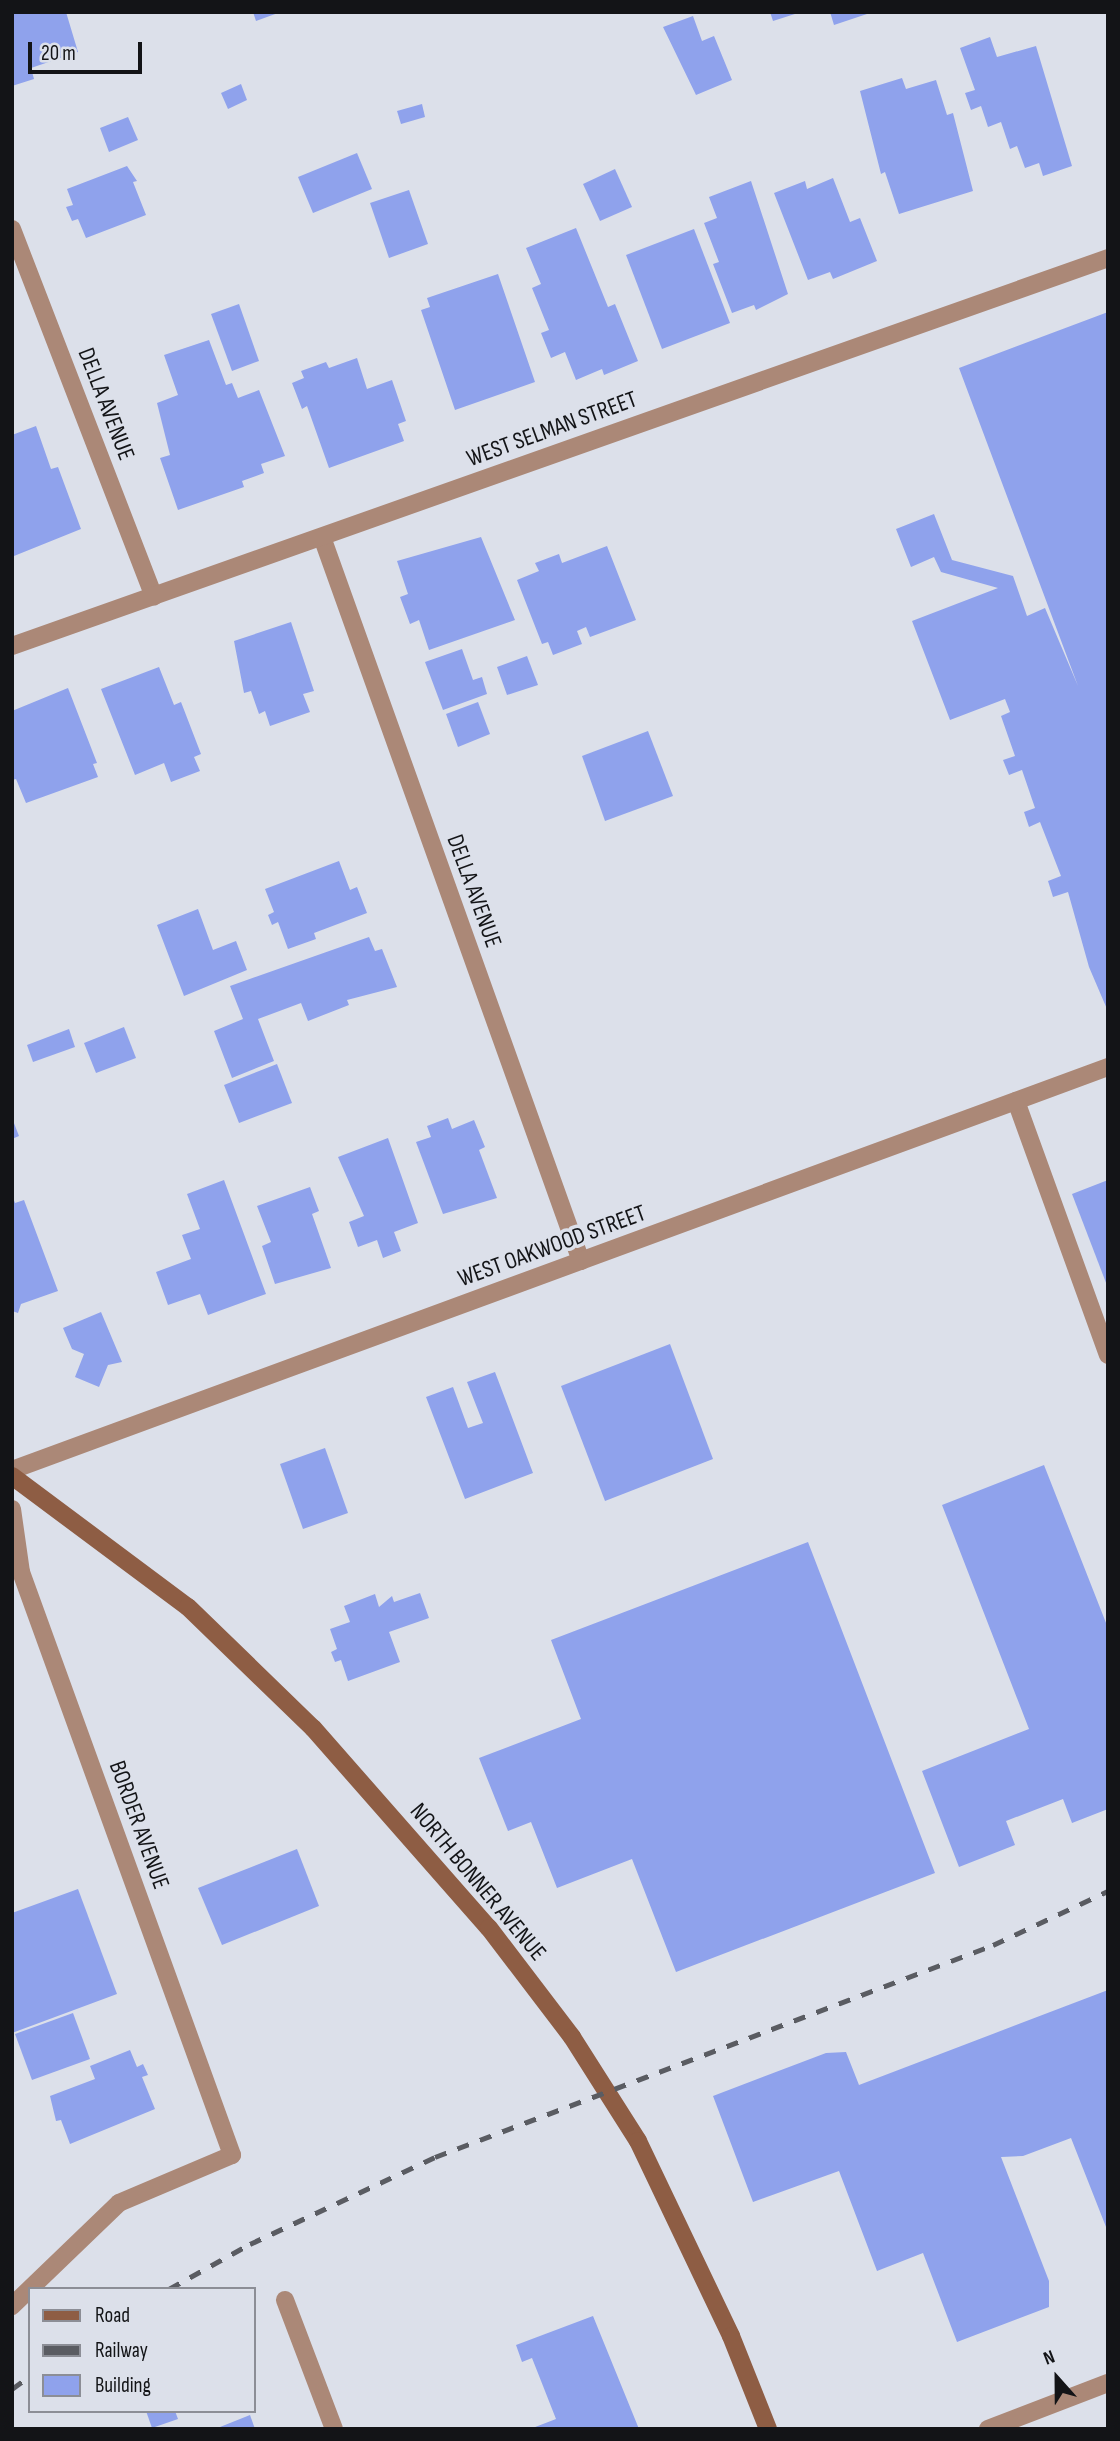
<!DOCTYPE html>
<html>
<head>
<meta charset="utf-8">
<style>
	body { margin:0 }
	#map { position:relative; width:1120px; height:2441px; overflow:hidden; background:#dce0ea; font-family:"Sofia Sans Condensed",sans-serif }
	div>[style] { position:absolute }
	.building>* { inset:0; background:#8fa2ec }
	.lane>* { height:18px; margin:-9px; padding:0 9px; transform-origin:9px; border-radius:9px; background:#ab8877 }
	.street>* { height:18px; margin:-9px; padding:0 9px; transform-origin:9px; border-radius:9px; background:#ab8877 }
	.secondary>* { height:18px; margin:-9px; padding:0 9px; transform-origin:9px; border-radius:9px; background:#8e5d44 }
	.rail>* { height:5px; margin-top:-2.5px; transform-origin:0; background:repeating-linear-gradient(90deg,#5a5c62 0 12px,transparent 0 24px) }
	span { translate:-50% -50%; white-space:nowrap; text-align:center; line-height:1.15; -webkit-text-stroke:7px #dce0ea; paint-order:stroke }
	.street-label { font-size:24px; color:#131417 }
	.frame { position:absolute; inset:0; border:14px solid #131417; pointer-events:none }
	.legend { position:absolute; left:28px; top:2287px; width:228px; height:126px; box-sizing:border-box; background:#dce0ea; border:2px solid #8c8e96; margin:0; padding:9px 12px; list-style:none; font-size:21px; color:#131417 }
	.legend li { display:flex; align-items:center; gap:14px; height:35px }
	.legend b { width:35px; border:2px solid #8c8e96 }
	.north { position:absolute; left:1022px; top:2343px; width:70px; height:70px; -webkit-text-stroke:5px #dce0ea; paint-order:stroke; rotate:339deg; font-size:19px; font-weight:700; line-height:28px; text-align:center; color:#131417 }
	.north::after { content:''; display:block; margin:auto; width:24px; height:32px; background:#131417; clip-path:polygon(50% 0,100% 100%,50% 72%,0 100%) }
	.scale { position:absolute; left:28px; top:42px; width:114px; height:32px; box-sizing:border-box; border:4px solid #131417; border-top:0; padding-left:9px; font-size:21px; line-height:24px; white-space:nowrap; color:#131417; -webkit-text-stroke:5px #dce0ea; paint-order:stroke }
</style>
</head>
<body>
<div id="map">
	<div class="building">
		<i style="clip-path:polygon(12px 12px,66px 12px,78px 52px,31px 68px,34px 79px,12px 86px)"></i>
		<i style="clip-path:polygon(253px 12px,278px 12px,278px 13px,256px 21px)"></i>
		<i style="clip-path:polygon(770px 12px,798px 12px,798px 13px,773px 21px)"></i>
		<i style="clip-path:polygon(830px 12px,870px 12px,870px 13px,834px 25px)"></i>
		<i style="clip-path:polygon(693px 16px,702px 41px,714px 36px,732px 80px,696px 95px,663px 27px)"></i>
		<i style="clip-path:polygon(990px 37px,997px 57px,1036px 46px,1072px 166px,1043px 176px,1039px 163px,1025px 168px,1017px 146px,1010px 149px,1001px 122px,988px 127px,981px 106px,971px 110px,965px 93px,975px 90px,960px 48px)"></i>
		<i style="clip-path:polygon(902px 78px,906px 89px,936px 80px,947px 115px,953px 113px,973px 191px,899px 214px,885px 172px,881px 174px,860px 91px)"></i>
		<i style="clip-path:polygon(241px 84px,247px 100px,228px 109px,221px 93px)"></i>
		<i style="clip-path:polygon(422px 104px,425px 117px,401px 124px,397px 111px)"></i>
		<i style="clip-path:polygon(128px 117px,138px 140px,109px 152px,100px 128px)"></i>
		<i style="clip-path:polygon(357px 153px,372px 189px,313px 213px,298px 177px)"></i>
		<i style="clip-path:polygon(127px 166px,137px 181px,133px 182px,146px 215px,86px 238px,78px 219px,72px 221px,66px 207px,73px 205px,67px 189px)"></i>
		<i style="clip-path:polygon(615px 169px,632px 207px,600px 221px,583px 184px)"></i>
		<i style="clip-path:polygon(833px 178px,850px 222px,860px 218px,877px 261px,833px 279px,830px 272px,808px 280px,774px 193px,805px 181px,807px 189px)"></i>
		<i style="clip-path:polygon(751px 181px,788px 294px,756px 310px,754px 305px,732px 313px,713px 264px,719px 262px,704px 223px,717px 218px,709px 197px)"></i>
		<i style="clip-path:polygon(409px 190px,428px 244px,389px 258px,370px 203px)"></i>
		<i style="clip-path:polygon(576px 228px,608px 307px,615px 304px,638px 361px,604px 375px,602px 369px,576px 380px,565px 352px,551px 358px,541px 333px,549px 330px,532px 288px,541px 284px,526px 248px)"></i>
		<i style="clip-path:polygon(694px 229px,730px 323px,662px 349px,626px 255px)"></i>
		<i style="clip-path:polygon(498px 274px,535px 382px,455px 410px,421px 310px,430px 307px,427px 298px)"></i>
		<i style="clip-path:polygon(239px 304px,259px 361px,232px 371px,211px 314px)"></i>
		<i style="clip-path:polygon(1108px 312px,1108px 1009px,1107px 1009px,1089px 967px,1068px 892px,1053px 897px,1048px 881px,1061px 876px,1040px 822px,1029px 827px,1024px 812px,1035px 808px,1022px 770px,1009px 775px,1003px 760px,1015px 756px,1001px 716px,1010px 712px,1005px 699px,950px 720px,912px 621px,998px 588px,941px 572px,934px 557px,911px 567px,896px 529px,934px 514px,952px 560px,1013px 576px,1027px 616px,1045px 608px,1078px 686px,959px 368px)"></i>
		<i style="clip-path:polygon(209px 340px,226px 385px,232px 383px,238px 398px,259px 390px,285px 456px,261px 464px,264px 473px,242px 481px,244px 487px,178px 510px,160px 458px,170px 455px,157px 403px,178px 395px,164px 355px)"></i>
		<i style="clip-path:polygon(357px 358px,367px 389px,392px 380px,406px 421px,398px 424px,404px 441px,329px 468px,307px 406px,302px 409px,292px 383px,304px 378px,301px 371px,326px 362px,329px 368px)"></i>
		<i style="clip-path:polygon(36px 426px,51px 469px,58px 467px,81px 529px,14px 556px,12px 435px)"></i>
		<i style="clip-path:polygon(481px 537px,515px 620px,429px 650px,419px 620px,410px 624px,400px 597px,408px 594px,397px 561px)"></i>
		<i style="clip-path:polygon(607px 546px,636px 620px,590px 637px,586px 627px,577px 631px,582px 644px,553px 655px,548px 642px,542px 644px,517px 580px,539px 571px,535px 563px,559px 554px,562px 563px)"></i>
		<i style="clip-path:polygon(291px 622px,314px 691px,303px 694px,310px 712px,270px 726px,265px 711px,259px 714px,251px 691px,244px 693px,234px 641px)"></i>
		<i style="clip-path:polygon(462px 649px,473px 680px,482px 677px,487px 694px,443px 710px,425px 662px)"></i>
		<i style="clip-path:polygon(527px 656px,538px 685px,507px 695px,497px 667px)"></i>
		<i style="clip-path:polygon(159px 667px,174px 705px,181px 702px,201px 754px,194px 757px,200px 771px,171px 782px,164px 763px,135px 775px,101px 689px)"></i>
		<i style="clip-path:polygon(68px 688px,97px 763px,93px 764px,98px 777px,26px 803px,16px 779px,12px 780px,12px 711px)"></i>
		<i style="clip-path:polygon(478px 702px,490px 734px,458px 747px,446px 714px)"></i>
		<i style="clip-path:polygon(648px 731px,673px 796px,605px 821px,582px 756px)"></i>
		<i style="clip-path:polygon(339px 861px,350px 890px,357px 887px,367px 913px,314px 933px,316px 939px,288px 949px,278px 922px,272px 925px,268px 915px,274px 912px,265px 889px)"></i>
		<i style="clip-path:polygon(198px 909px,213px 950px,236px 941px,247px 970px,184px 996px,157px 925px)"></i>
		<i style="clip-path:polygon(369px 937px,375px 951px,382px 949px,397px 987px,347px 1000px,349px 1005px,308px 1021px,301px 1003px,258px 1019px,274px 1061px,232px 1078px,214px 1031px,243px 1019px,230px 986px)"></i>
		<i style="clip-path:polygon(124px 1027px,136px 1058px,96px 1073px,84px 1043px)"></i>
		<i style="clip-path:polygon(69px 1029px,75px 1047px,33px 1062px,27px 1045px)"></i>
		<i style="clip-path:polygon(277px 1064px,292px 1103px,239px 1123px,224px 1085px)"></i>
		<i style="clip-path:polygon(12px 1118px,19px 1136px,12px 1139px)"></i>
		<i style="clip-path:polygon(448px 1118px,452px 1129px,474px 1120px,485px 1147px,479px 1150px,497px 1198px,443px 1214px,416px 1142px,431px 1137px,427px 1126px)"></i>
		<i style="clip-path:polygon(388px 1138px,418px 1223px,394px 1232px,401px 1251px,383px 1258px,377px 1240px,358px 1247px,349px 1222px,364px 1216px,338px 1157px)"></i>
		<i style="clip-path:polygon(224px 1180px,266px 1294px,208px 1315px,200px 1294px,168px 1305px,156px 1272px,191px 1259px,182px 1235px,200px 1229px,187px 1194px)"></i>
		<i style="clip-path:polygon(1108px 1180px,1108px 1288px,1072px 1194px)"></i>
		<i style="clip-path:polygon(310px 1187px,319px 1211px,312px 1214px,331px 1268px,275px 1284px,262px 1246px,271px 1242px,257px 1206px)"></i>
		<i style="clip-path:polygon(12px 1195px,15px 1203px,24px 1200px,58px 1291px,21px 1304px,18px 1313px,12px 1311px)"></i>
		<i style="clip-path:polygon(101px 1312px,122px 1362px,108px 1365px,99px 1387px,75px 1377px,84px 1354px,72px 1349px,63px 1328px)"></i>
		<i style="clip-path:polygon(670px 1344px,713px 1459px,605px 1501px,561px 1386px)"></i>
		<i style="clip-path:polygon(495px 1372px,533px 1473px,465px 1499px,426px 1397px,453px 1387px,468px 1428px,483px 1423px,467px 1382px)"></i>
		<i style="clip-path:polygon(325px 1448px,348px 1513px,303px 1529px,280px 1464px)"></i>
		<i style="clip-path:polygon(1044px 1465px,1108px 1628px,1108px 1809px,1072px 1823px,1063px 1799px,1006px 1821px,1015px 1845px,959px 1867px,922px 1771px,1029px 1729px,942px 1505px)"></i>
		<i style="clip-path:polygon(808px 1542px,935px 1873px,676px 1972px,632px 1859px,557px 1888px,531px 1822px,508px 1831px,479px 1758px,581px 1719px,551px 1640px)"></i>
		<i style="clip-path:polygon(420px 1593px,429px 1618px,389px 1632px,400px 1662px,348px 1681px,341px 1660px,335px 1662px,331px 1652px,337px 1649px,330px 1629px,350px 1622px,344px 1606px,375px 1594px,379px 1607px,392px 1596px,394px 1602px)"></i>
		<i style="clip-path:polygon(297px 1849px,319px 1906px,222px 1945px,198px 1888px)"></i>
		<i style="clip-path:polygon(78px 1889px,117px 1994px,12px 2033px,12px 1913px)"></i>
		<i style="clip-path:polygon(1108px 1990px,1108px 2232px,1071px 2138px,1023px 2156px,1001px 2157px,1049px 2281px,1049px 2307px,957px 2342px,923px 2253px,877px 2271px,839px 2171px,753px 2202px,713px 2096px,826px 2053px,846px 2052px,859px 2085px)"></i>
		<i style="clip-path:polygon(73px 2013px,90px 2059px,32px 2080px,15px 2034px)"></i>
		<i style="clip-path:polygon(130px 2050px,137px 2067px,143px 2064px,148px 2075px,142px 2077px,155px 2109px,70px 2144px,61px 2120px,56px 2121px,50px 2096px,95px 2079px,90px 2066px)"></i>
		<i style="clip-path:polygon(593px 2316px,639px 2429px,530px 2429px,556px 2419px,532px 2358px,522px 2362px,516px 2345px)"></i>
		<i style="clip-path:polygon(146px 2411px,175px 2411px,178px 2419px,152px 2428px)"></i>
		<i style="clip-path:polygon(250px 2415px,255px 2429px,215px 2429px)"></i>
	</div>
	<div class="lane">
		<i style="left:1016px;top:1101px;width:270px;rotate:70.1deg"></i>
	</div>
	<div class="street">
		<i style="left:12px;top:229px;width:394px;rotate:68.9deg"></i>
		<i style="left:322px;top:537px;width:769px;rotate:70.32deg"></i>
		<i style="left:12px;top:646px;width:1163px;rotate:-19.49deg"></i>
		<i style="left:12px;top:1470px;width:1168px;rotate:-20.19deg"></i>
		<i style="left:12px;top:1509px;width:64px;rotate:81.9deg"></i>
		<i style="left:21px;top:1572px;width:620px;rotate:70.1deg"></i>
		<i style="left:232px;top:2155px;width:123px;rotate:157deg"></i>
		<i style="left:119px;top:2203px;width:149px;rotate:136.1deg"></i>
		<i style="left:285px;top:2300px;width:138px;rotate:69.2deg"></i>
		<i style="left:988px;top:2429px;width:129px;rotate:-21deg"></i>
	</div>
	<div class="secondary">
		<i style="left:12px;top:1476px;width:219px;rotate:36.7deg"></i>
		<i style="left:188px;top:1607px;width:174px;rotate:44.1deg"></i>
		<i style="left:313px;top:1728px;width:266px;rotate:48.7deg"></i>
		<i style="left:489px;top:1928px;width:137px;rotate:52.7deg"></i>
		<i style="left:572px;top:2037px;width:123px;rotate:57.6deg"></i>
		<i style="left:638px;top:2141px;width:216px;rotate:64.5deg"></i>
		<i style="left:731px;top:2336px;width:100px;rotate:68.3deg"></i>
	</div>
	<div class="rail">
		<i style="left:169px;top:2289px;width:93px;rotate:-29.1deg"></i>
		<i style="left:250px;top:2244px;width:204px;rotate:-25.2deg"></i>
		<i style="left:435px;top:2157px;width:597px;rotate:-20.8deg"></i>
		<i style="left:993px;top:1945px;width:127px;rotate:-25.2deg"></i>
		<i style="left:12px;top:2389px;width:22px;rotate:-36deg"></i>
	</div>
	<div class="street-label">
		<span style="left:106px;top:404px;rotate:69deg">DELLA AVENUE</span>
		<span style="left:552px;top:429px;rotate:-20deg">WEST SELMAN STREET</span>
		<span style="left:474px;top:891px;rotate:70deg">DELLA AVENUE</span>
		<span style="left:552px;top:1246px;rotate:-20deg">WEST OAKWOOD STREET</span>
		<span style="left:139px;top:1825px;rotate:70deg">BORDER AVENUE</span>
		<span style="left:478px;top:1882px;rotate:50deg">NORTH BONNER AVENUE</span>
	</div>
	<div class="frame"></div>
	<ul class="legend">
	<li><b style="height:9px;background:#8e5d44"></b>Road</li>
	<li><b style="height:9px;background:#5a5c62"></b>Railway</li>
	<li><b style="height:19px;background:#8fa2ec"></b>Building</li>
	</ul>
	<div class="north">N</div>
	<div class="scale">20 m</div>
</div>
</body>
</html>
